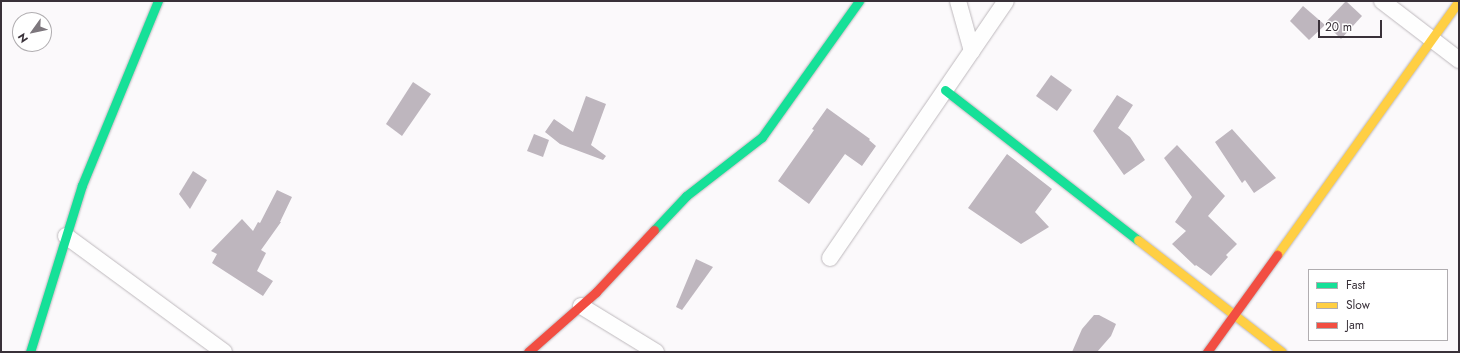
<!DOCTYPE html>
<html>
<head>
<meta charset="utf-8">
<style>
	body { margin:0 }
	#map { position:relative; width:1460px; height:353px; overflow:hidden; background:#fbf9fb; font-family:Jost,sans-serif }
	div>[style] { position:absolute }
	.building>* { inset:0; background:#beb6be }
	.roads { filter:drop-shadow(0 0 1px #beb9bd) drop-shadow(0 0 1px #beb9bd) }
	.street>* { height:16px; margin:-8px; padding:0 8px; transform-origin:8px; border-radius:8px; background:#fefefe }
	.fast>* { height:9px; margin:-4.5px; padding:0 4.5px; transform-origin:4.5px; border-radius:4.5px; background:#16e098 }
	.slow>* { height:9px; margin:-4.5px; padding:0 4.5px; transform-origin:4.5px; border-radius:4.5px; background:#ffcf43 }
	.jam>* { height:9px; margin:-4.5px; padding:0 4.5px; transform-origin:4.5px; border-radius:4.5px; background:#f24e42 }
	span { translate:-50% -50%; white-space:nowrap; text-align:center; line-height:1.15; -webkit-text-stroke:3.5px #fff; paint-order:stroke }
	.frame { position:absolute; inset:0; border:2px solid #393139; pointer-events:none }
	.legend { position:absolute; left:1308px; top:269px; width:140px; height:72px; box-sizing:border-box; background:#fff; border:1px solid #b0adb0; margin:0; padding:5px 7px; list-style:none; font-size:12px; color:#393139 }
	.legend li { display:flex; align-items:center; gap:8px; height:20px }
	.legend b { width:20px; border:1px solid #b0adb0 }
	.north { position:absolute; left:12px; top:12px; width:40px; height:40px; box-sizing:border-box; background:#fff; border:1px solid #b0adb0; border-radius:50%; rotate:237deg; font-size:11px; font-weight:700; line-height:16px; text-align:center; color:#393139 }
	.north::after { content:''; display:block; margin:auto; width:14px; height:18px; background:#7d777d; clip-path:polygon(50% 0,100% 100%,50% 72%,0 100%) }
	.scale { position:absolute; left:1318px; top:20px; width:64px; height:18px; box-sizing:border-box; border:2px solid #393139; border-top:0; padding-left:5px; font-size:12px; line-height:14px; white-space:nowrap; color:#393139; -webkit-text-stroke:3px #fff; paint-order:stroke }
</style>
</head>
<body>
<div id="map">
	<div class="building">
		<i style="clip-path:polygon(1346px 1px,1362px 16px,1341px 39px,1325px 23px)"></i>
		<i style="clip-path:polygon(1303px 6px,1325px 25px,1309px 40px,1290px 21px)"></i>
		<i style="clip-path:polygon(1051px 75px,1072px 90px,1057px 111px,1036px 96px)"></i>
		<i style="clip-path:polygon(413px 82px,431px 94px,402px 136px,386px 124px)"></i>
		<i style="clip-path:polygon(1117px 95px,1133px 105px,1118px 128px,1130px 137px,1145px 160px,1124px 175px,1093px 131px)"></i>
		<i style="clip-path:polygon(586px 96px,606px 104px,591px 145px,606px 156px,603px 160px,560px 144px,545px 132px,554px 119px,573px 132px)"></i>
		<i style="clip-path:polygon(827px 108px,870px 139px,869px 140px,876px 146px,862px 166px,845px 154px,809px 204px,778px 181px,814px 130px,812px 129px)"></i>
		<i style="clip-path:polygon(1232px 129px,1276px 178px,1254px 193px,1245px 180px,1242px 183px,1215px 142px)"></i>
		<i style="clip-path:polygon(534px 134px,549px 140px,543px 157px,527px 151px)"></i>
		<i style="clip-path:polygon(1177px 145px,1225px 196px,1208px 216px,1237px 244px,1226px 255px,1228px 257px,1211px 276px,1196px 265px,1195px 266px,1172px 244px,1186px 231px,1175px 222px,1192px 197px,1164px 158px)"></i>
		<i style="clip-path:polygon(1007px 154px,1052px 189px,1035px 212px,1049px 227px,1021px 244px,968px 208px)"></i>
		<i style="clip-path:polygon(193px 171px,207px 180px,190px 209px,179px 194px)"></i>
		<i style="clip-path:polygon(277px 190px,292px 197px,280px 222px,281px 222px,261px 250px,266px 253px,257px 271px,273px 281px,263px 296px,212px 263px,217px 254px,211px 251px,242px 219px,253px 231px,258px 222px,260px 223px)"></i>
		<i style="clip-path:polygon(696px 259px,713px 267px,682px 310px,676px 307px)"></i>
		<i style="clip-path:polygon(1094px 315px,1099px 315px,1116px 324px,1111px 336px,1097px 352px,1072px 352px,1082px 329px)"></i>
	</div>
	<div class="roads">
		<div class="street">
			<i style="left:958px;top:1px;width:52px;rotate:74.4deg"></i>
			<i style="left:1382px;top:1px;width:97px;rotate:37.5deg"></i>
			<i style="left:66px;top:236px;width:196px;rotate:36.3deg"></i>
			<i style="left:830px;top:258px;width:311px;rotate:-55.6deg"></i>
			<i style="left:581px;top:306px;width:88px;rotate:31.5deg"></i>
		</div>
		<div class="fast">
			<i style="left:945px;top:90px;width:244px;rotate:37.9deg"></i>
			<i style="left:654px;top:230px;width:47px;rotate:-46.7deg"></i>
			<i style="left:686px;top:196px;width:96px;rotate:-37.8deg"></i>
			<i style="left:762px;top:137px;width:167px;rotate:-54.5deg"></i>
			<i style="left:30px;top:352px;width:175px;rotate:-72.7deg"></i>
			<i style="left:82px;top:185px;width:199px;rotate:-67.6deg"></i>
		</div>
		<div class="slow">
			<i style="left:1138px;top:240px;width:182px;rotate:37.9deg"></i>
			<i style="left:1277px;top:255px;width:312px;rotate:-54.4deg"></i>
		</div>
		<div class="jam">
			<i style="left:528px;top:352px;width:91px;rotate:-41.4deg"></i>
			<i style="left:596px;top:292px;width:85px;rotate:-46.9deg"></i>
			<i style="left:1207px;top:352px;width:120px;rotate:-54.2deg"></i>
		</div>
	</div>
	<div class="frame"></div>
	<ul class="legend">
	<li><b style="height:5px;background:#16e098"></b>Fast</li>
	<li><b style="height:5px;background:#ffcf43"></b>Slow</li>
	<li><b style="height:5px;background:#f24e42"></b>Jam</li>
	</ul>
	<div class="north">N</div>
	<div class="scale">20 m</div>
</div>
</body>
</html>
